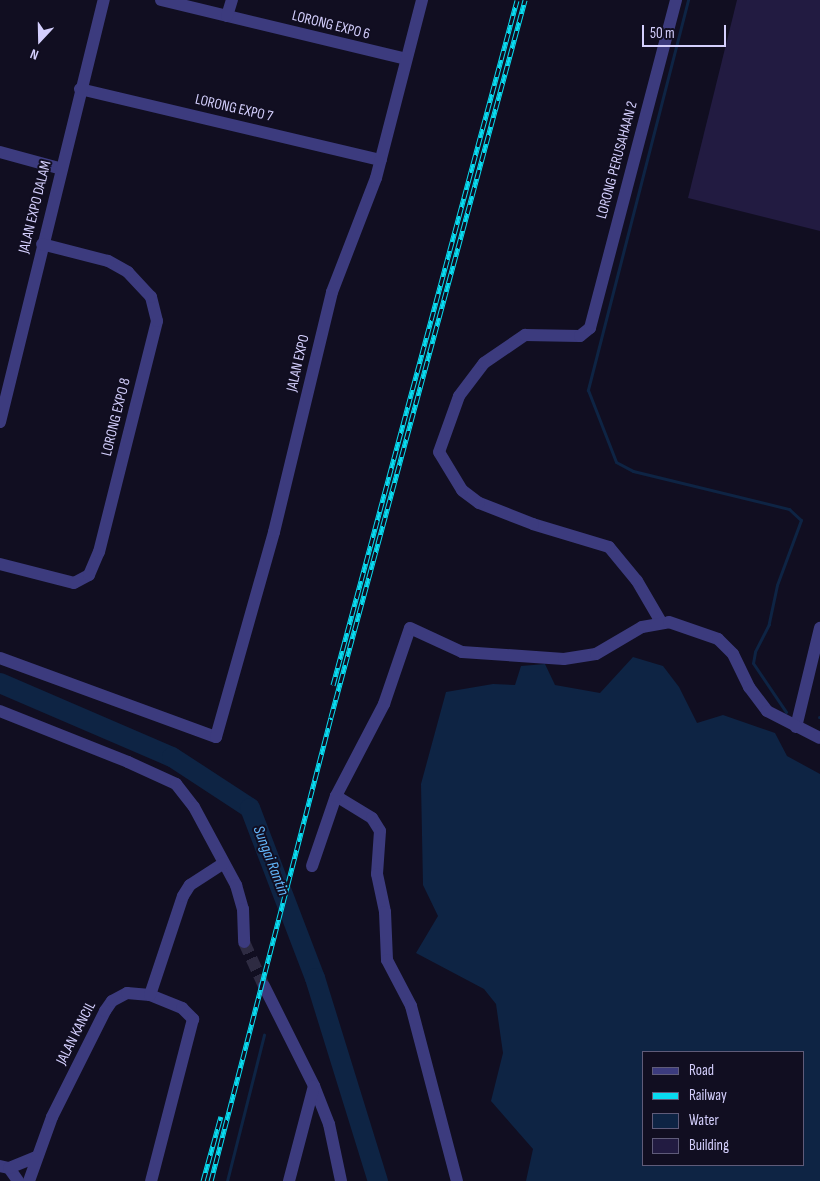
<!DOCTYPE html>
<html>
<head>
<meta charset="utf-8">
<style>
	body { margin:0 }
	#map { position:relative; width:820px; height:1181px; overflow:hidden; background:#110e21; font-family:"Sofia Sans Condensed",sans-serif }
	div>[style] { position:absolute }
	.water>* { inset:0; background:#0e2444 }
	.stream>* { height:3px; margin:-1.5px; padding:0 1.5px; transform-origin:1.5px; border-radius:1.5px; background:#0e2444 }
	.river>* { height:20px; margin:-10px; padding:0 10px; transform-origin:10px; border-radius:10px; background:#0e2444 }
	.building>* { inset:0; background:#221b41 }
	.minor-tunnel>* { height:12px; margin-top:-6px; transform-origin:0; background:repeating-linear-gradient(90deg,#2e2b42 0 12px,transparent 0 18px) }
	.minor>* { height:12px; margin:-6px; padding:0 6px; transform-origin:6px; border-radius:6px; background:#3c3b7e }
	.rail>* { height:5px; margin-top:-2.5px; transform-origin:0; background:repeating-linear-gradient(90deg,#110e21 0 9px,#09dbf0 0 18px); box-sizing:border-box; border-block:1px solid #09dbf0 }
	span { translate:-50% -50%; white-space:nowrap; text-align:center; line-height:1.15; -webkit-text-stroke:4px #110e21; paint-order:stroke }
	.street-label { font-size:15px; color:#d4cffd }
	.water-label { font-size:16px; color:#62b5f9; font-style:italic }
	.legend { position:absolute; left:642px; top:1051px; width:162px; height:115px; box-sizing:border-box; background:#110e21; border:1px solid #5f5b79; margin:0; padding:6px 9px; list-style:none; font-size:15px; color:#d4cffd }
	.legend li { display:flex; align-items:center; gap:10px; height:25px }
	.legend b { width:25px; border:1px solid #5f5b79 }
	.north { position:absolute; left:15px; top:15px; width:50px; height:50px; -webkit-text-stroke:4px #110e21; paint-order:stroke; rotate:201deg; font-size:14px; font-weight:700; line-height:20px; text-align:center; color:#d4cffd }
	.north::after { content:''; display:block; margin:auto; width:18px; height:22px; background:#d4cffd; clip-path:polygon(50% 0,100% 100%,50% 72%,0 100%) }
	.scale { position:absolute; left:642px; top:25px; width:84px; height:22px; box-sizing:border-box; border:2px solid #d4cffd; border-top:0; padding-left:6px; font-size:15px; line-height:18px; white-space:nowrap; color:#d4cffd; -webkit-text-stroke:4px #110e21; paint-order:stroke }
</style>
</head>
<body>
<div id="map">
	<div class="water">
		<i style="clip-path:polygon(evenodd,633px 657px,663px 666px,679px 687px,697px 723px,723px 715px,775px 733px,787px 756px,820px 774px,820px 1181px,526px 1181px,533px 1149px,491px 1101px,503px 1053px,496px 1004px,484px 989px,416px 953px,438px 916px,423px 885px,421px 784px,446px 692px,493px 684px,515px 685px,521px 666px,545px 664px,555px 685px,600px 693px,633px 657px,644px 1052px,804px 1052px,804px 1165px,644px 1165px,644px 1052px)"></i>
	</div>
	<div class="stream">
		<i style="left:688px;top:0;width:403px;rotate:104.4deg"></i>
		<i style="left:588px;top:390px;width:77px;rotate:68.7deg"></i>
		<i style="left:616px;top:462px;width:19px;rotate:28deg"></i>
		<i style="left:633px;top:471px;width:161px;rotate:13.7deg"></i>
		<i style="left:789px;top:509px;width:16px;rotate:43deg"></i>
		<i style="left:801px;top:520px;width:69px;rotate:110.3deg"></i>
		<i style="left:777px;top:585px;width:40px;rotate:102deg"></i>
		<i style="left:769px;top:624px;width:31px;rotate:117deg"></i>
		<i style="left:755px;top:652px;width:11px;rotate:100deg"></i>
		<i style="left:753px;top:663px;width:59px;rotate:56deg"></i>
		<i style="left:819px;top:717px;width:1px"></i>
		<i style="left:227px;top:1181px;width:151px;rotate:-75.8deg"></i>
	</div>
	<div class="river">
		<i style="left:0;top:683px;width:187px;rotate:23.3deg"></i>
		<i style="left:172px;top:757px;width:93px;rotate:33.2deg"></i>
		<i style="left:250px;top:808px;width:182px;rotate:69.1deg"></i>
		<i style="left:315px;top:978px;width:213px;rotate:72.8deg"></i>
	</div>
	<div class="building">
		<i style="clip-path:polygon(737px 0,820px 0,820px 231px,688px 198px)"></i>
	</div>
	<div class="minor-tunnel">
		<i style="left:244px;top:942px;width:48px;rotate:65.6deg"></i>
	</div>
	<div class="minor">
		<i style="left:161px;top:0;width:252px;rotate:13.5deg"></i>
		<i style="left:227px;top:16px;width:17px;rotate:-73deg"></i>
		<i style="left:80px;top:89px;width:309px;rotate:13.3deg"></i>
		<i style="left:0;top:152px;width:64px;rotate:15.3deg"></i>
		<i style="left:0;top:422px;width:435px;rotate:-76.2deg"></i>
		<i style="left:0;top:564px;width:76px;rotate:14.4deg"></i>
		<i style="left:74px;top:583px;width:17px;rotate:-28deg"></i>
		<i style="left:89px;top:575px;width:25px;rotate:-67deg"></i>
		<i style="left:99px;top:552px;width:238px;rotate:-75.9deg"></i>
		<i style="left:157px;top:321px;width:25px;rotate:-104deg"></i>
		<i style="left:151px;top:297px;width:34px;rotate:-133deg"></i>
		<i style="left:128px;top:272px;width:23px;rotate:-151deg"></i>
		<i style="left:108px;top:261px;width:68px;rotate:-165.6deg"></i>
		<i style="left:661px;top:622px;width:48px;rotate:-120.3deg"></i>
		<i style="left:637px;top:581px;width:44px;rotate:-129.5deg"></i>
		<i style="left:609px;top:547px;width:79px;rotate:-163.2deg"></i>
		<i style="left:533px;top:524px;width:58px;rotate:-158.7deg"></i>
		<i style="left:479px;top:503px;width:21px;rotate:-143deg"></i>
		<i style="left:462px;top:490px;width:44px;rotate:-121.2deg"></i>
		<i style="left:439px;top:452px;width:59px;rotate:-70.3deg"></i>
		<i style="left:459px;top:396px;width:41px;rotate:-52.9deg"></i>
		<i style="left:484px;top:363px;width:50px;rotate:-34.3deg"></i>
		<i style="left:525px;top:335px;width:55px;rotate:1deg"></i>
		<i style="left:580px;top:336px;width:13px;rotate:-39deg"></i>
		<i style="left:590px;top:328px;width:339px;rotate:-75.3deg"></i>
		<i style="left:0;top:658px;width:230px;rotate:20.1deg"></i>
		<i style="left:216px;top:737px;width:213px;rotate:-74.2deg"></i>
		<i style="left:274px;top:532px;width:247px;rotate:-76.4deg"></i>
		<i style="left:332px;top:292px;width:122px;rotate:-68.9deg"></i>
		<i style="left:376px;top:178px;width:184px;rotate:-75.5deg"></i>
		<i style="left:0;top:711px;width:138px;rotate:21.7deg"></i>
		<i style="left:128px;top:762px;width:53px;rotate:24.6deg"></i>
		<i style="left:176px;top:784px;width:29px;rotate:52deg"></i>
		<i style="left:194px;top:807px;width:89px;rotate:61.7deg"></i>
		<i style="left:236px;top:885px;width:25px;rotate:74deg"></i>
		<i style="left:243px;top:909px;width:33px;rotate:88deg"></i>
		<i style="left:796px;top:727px;width:102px;rotate:-76.4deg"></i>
		<i style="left:336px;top:796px;width:42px;rotate:31.4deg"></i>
		<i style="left:372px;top:818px;width:15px;rotate:58deg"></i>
		<i style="left:380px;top:831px;width:43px;rotate:94deg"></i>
		<i style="left:377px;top:874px;width:39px;rotate:78deg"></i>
		<i style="left:385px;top:912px;width:48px;rotate:87.6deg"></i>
		<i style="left:387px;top:960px;width:52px;rotate:62.4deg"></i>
		<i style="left:411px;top:1006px;width:181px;rotate:75.3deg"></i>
		<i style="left:312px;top:866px;width:74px;rotate:-71.1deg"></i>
		<i style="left:336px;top:796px;width:104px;rotate:-62.4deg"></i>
		<i style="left:384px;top:704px;width:80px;rotate:-71.1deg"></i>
		<i style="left:410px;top:628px;width:57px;rotate:24.8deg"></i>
		<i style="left:462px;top:652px;width:102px;rotate:3.9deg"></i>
		<i style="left:564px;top:659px;width:32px;rotate:-9deg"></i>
		<i style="left:596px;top:654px;width:53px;rotate:-30.4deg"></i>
		<i style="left:642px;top:627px;width:27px;rotate:-10deg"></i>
		<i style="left:669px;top:622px;width:52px;rotate:19.1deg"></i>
		<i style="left:718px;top:639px;width:21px;rotate:45deg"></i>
		<i style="left:733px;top:654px;width:37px;rotate:64deg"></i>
		<i style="left:749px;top:687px;width:30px;rotate:53deg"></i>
		<i style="left:767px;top:711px;width:59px;rotate:27deg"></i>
		<i style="left:264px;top:986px;width:112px;rotate:63.4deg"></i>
		<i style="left:314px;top:1086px;width:41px;rotate:68.5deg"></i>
		<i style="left:329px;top:1124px;width:58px;rotate:78.1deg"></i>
		<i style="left:150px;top:995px;width:35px;rotate:22deg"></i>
		<i style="left:182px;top:1008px;width:16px;rotate:45deg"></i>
		<i style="left:193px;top:1019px;width:167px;rotate:104.5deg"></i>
		<i style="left:0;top:1166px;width:9px;rotate:13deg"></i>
		<i style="left:9px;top:1168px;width:16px;rotate:55deg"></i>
		<i style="left:9px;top:1168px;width:29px;rotate:-22deg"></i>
		<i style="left:29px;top:1181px;width:68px;rotate:-70.2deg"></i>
		<i style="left:52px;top:1117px;width:119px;rotate:-63.4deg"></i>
		<i style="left:105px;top:1011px;width:12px;rotate:-55deg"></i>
		<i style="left:112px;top:1001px;width:17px;rotate:-28deg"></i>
		<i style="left:127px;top:993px;width:23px;rotate:5deg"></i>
		<i style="left:150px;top:995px;width:104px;rotate:-71.6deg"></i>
		<i style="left:183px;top:896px;width:13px;rotate:-58deg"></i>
		<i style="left:190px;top:885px;width:40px;rotate:-32.9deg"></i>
		<i style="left:289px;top:1181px;width:98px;rotate:-75.3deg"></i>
	</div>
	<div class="rail">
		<i style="left:333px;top:685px;width:709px;rotate:-74.96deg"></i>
		<i style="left:203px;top:1181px;width:67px;rotate:-74.5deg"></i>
		<i style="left:211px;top:1181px;width:479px;rotate:-75.5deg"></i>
		<i style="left:331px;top:717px;width:743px;rotate:-74.86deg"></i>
	</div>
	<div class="street-label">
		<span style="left:331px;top:25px;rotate:14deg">LORONG EXPO 6</span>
		<span style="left:234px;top:108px;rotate:13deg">LORONG EXPO 7</span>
		<span style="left:617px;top:160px;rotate:-75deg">LORONG PERUSAHAAN 2</span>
		<span style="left:35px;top:207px;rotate:-76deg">JALAN EXPO DALAM</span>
		<span style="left:298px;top:363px;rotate:-77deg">JALAN EXPO</span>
		<span style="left:116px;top:417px;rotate:-76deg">LORONG EXPO 8</span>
		<span style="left:76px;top:1033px;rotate:-63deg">JALAN KANCIL</span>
	</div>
	<div class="water-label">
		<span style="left:270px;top:861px;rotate:69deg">Sungai Rantin</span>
	</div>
	<ul class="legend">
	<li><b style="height:6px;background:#3c3b7e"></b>Road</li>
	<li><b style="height:6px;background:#09dbf0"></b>Railway</li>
	<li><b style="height:14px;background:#0e2444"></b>Water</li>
	<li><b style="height:14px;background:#221b41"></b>Building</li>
	</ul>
	<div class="north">N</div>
	<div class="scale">50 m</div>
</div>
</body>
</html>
